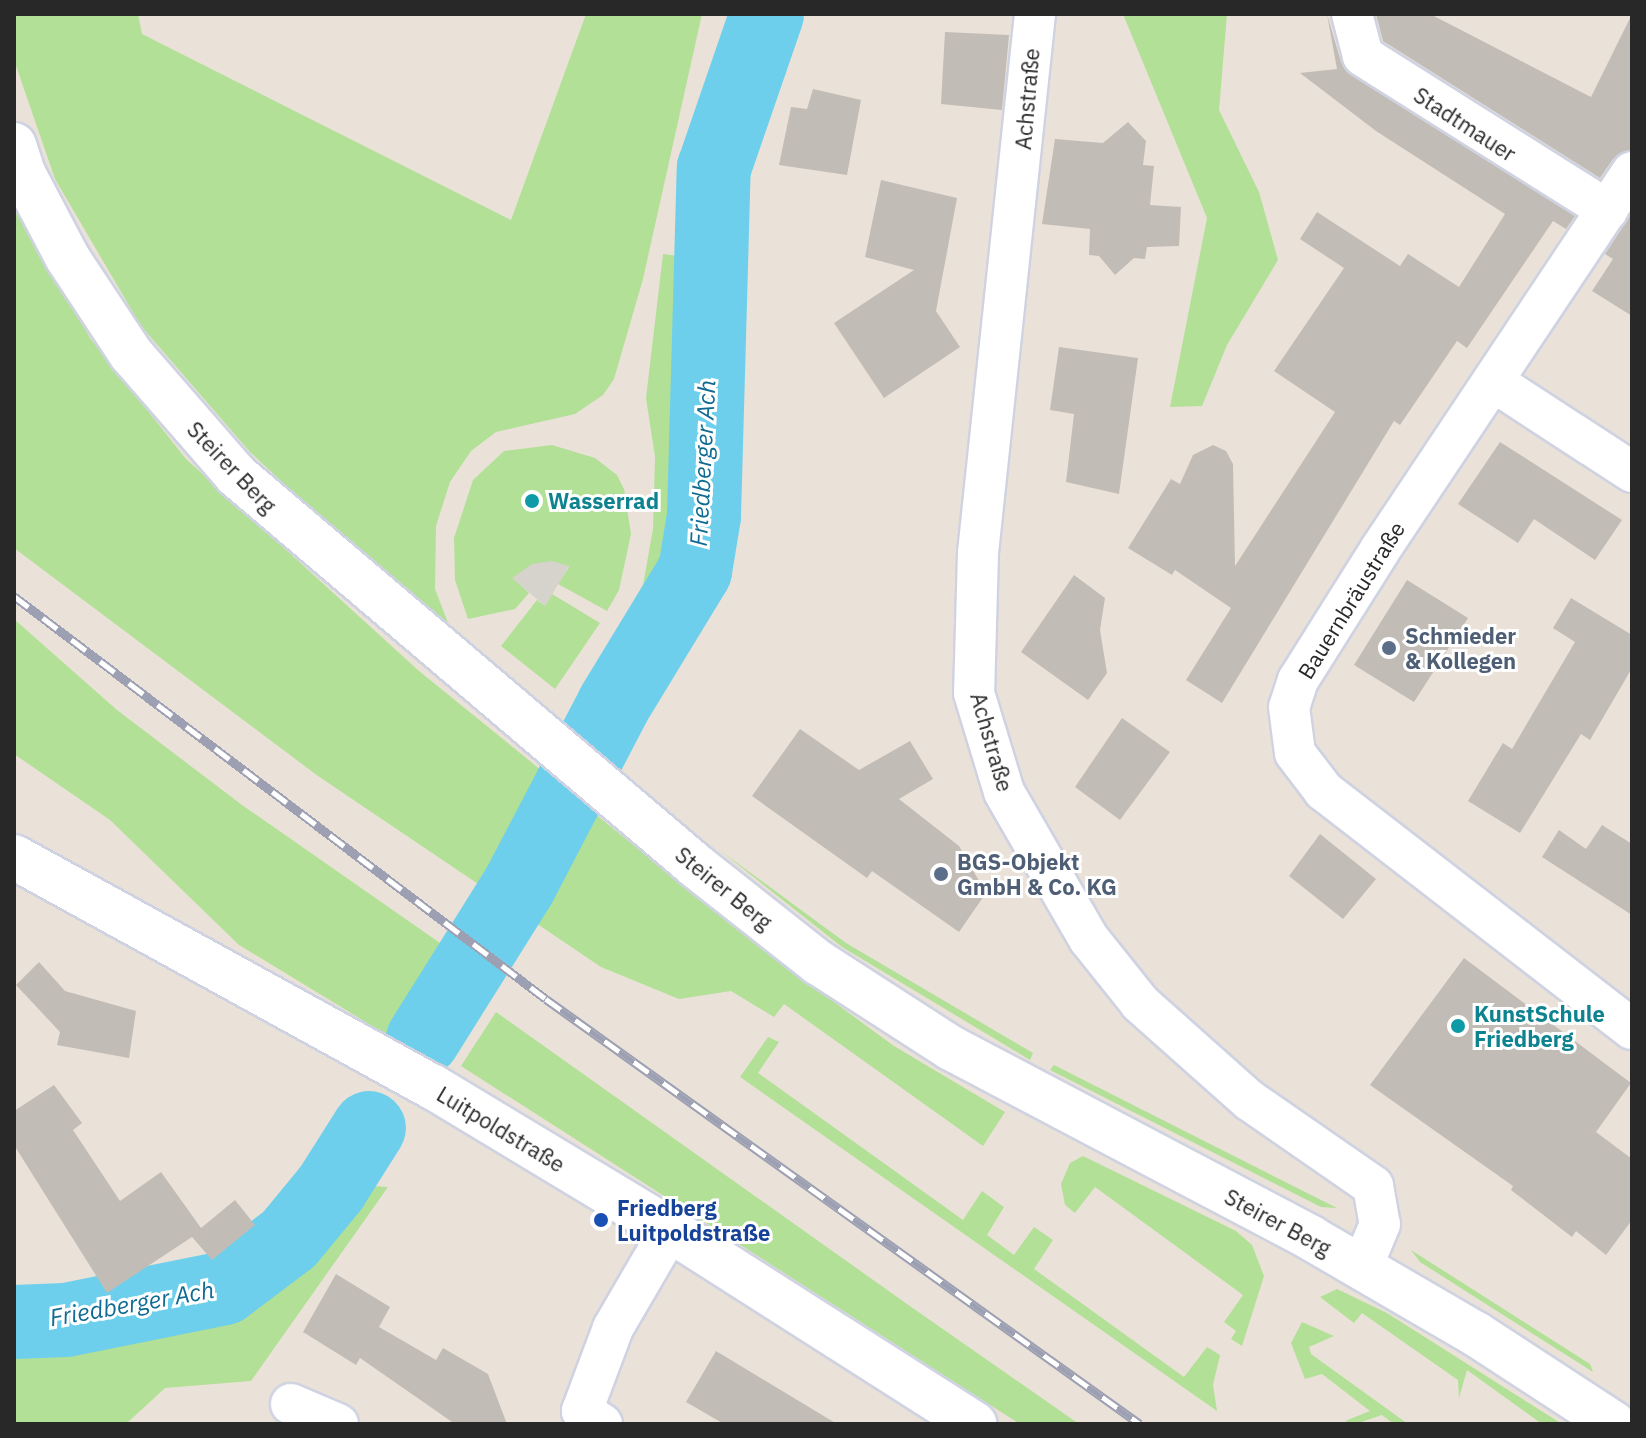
<!DOCTYPE html>
<html>
<head>
<meta charset="utf-8">
<style>
	body { margin:0 }
	#map { position:relative; width:1646px; height:1438px; overflow:hidden; background:#eae2d9; font-family:"IBM Plex Sans",sans-serif }
	div>[style] { position:absolute }
	.green>* { inset:0; background:#b2e096 }
	.plaza>* { inset:0; background:#d6d2cc }
	.river>* { height:74px; margin:-37px; padding:0 37px; transform-origin:37px; border-radius:37px; background:#6dcfeb }
	.building>* { inset:0; background:#c2bcb6 }
	.roads { filter:drop-shadow(2px 0 #cfd3e1) drop-shadow(-2px 0 #cfd3e1) drop-shadow(0 2px #cfd3e1) drop-shadow(0 -2px #cfd3e1) }
	.street>* { height:40px; margin:-20px; padding:0 20px; transform-origin:20px; border-radius:20px; background:#fff }
	.secondary>* { height:44px; margin:-22px; padding:0 22px; transform-origin:22px; border-radius:22px; background:#fff }
	.rail>* { height:9px; margin-top:-4.5px; transform-origin:0; background:repeating-linear-gradient(90deg,#fff 0 18px,#9ca0b2 0 36px); box-sizing:border-box; border-block:2px solid #9ca0b2 }
	.dots>* { width:22px; height:22px; translate:-50% -50%; box-sizing:border-box; border:4px solid #fff; border-radius:50% }
	span { translate:-50% -50%; white-space:nowrap; text-align:center; line-height:1.15; -webkit-text-stroke:6px #fff; paint-order:stroke }
	.street-label { font-size:22px; color:#282828 }
	.culture-label { font-size:22px; color:#0d838f; font-weight:700 }
	.left { translate:0 -50%; text-align:left }
	.service-label { font-size:22px; color:#4e5e75; font-weight:700 }
	.transit-label { font-size:22px; color:#164399; font-weight:700 }
	.water-label { font-size:24px; color:#106b93; font-style:italic }
	.frame { position:absolute; inset:0; border:16px solid #282828; pointer-events:none }
</style>
</head>
<body>
<div id="map">
	<div class="green">
		<div style="clip-path:polygon(14px 14px,138px 14px,142px 34px,511px 220px,586px 14px,702px 14px,643px 279px,614px 379px,603px 395px,575px 414px,496px 432px,471px 451px,450px 482px,436px 526px,435px 589px,448px 623px,544px 711px,383px 576px,250px 452px,141px 326px,55px 179px,14px 60px)"></div>
		<div style="clip-path:polygon(1123px 14px,1227px 14px,1219px 110px,1259px 192px,1278px 260px,1227px 345px,1202px 406px,1170px 407px,1207px 218px)"></div>
		<div style="clip-path:polygon(14px 201px,90px 338px,186px 459px,419px 671px,759px 947px,894px 1046px,1005px 1112px,983px 1146px,784px 1004px,774px 1017px,731px 991px,679px 999px,601px 967px,318px 776px,14px 548px)"></div>
		<div style="clip-path:polygon(663px 254px,699px 259px,687px 551px,611px 692px,587px 681px,643px 585px,653px 529px,655px 457px,646px 398px)"></div>
		<div style="clip-path:polygon(552px 445px,595px 458px,617px 475px,624px 489px,631px 534px,619px 590px,607px 611px,558px 584px,569px 567px,513px 578px,529px 593px,515px 609px,468px 619px,455px 580px,454px 538px,473px 480px,504px 451px)"></div>
		<div style="clip-path:polygon(552px 594px,600px 623px,555px 689px,501px 646px,537px 600px,545px 606px)"></div>
		<div style="clip-path:polygon(14px 619px,117px 710px,242px 805px,450px 950px,397px 1041px,239px 945px,110px 820px,14px 754px)"></div>
		<div style="clip-path:polygon(718px 849px,846px 943px,1033px 1053px,1030px 1060px,842px 947px)"></div>
		<div style="clip-path:polygon(496px 1012px,907px 1304px,1079px 1424px,1020px 1424px,461px 1066px)"></div>
		<div style="clip-path:polygon(768px 1037px,779px 1042px,758px 1073px,963px 1220px,982px 1191px,1004px 1207px,987px 1235px,1014px 1255px,1034px 1227px,1053px 1240px,1034px 1269px,1184px 1377px,1207px 1347px,1220px 1355px,1213px 1385px,1217px 1411px,740px 1077px)"></div>
		<div style="clip-path:polygon(1054px 1065px,1337px 1208px,1321px 1207px,1050px 1070px)"></div>
		<div style="clip-path:polygon(1083px 1156px,1236px 1231px,1252px 1245px,1264px 1276px,1242px 1346px,1231px 1339px,1236px 1331px,1224px 1322px,1243px 1295px,1095px 1187px,1075px 1213px,1065px 1205px,1061px 1184px,1070px 1163px)"></div>
		<div style="clip-path:polygon(294px 1181px,388px 1187px,251px 1381px,165px 1388px,126px 1424px,14px 1424px,14px 1302px,212px 1272px)"></div>
		<div style="clip-path:polygon(1411px 1250px,1590px 1364px,1593px 1372px,1420px 1262px)"></div>
		<div style="clip-path:polygon(1337px 1289px,1387px 1313px,1562px 1424px,1542px 1424px,1467px 1370px,1459px 1398px,1458px 1380px,1362px 1313px,1354px 1323px,1320px 1297px)"></div>
		<div style="clip-path:polygon(1302px 1322px,1334px 1336px,1309px 1347px,1311px 1354px,1408px 1424px,1394px 1424px,1382px 1415px,1355px 1424px,1345px 1421px,1370px 1411px,1322px 1374px,1305px 1379px,1291px 1343px)"></div>
	</div>
	<div class="plaza">
		<div style="clip-path:polygon(552px 561px,569px 566px,545px 606px,512px 578px,532px 564px)"></div>
	</div>
	<div class="river">
		<div style="left:423px;top:1039px;width:181px;rotate:-57.9deg"></div>
		<div style="left:519px;top:886px;width:205px;rotate:-62.4deg"></div>
		<div style="left:614px;top:704px;width:156px;rotate:-58.7deg"></div>
		<div style="left:695px;top:571px;width:56px;rotate:-80.7deg"></div>
		<div style="left:704px;top:516px;width:348px;rotate:-88.4deg"></div>
		<div style="left:714px;top:168px;width:163px;rotate:-71deg"></div>
		<div style="left:14px;top:1322px;width:52px;rotate:-2.2deg"></div>
		<div style="left:66px;top:1320px;width:161px;rotate:-11.4deg"></div>
		<div style="left:224px;top:1288px;width:81px;rotate:-37deg"></div>
		<div style="left:289px;top:1239px;width:66px;rotate:-50.5deg"></div>
		<div style="left:331px;top:1188px;width:71px;rotate:-57.7deg"></div>
	</div>
	<div class="building">
		<div style="clip-path:polygon(1327px 14px,1341px 62px,1351px 75px,1575px 216px,1566px 229px,1553px 221px,1467px 348px,1457px 341px,1400px 425px,1394px 421px,1222px 703px,1186px 680px,1231px 608px,1175px 570px,1172px 575px,1128px 548px,1171px 479px,1180px 484px,1193px 455px,1213px 445px,1226px 451px,1233px 464px,1235px 566px,1335px 412px,1274px 371px,1344px 268px,1300px 239px,1317px 212px,1400px 266px,1408px 254px,1459px 287px,1505px 214px,1376px 131px,1300px 73px,1337px 69px)"></div>
		<div style="clip-path:polygon(1376px 14px,1430px 14px,1591px 97px,1632px 14px,1632px 149px,1613px 159px,1600px 178px,1383px 41px)"></div>
		<div style="clip-path:polygon(945px 32px,1009px 35px,1002px 110px,941px 104px)"></div>
		<div style="clip-path:polygon(813px 89px,861px 100px,847px 175px,779px 165px,791px 107px,807px 109px)"></div>
		<div style="clip-path:polygon(1128px 122px,1146px 141px,1143px 165px,1154px 166px,1150px 205px,1181px 207px,1179px 246px,1147px 247px,1145px 259px,1134px 258px,1115px 275px,1099px 256px,1089px 255px,1090px 229px,1042px 224px,1055px 139px,1103px 143px)"></div>
		<div style="clip-path:polygon(881px 180px,957px 198px,936px 311px,960px 347px,884px 398px,834px 323px,914px 270px,865px 257px)"></div>
		<div style="clip-path:polygon(1632px 213px,1632px 316px,1592px 291px,1613px 259px,1605px 254px)"></div>
		<div style="clip-path:polygon(1059px 347px,1138px 358px,1119px 494px,1066px 482px,1074px 414px,1050px 410px)"></div>
		<div style="clip-path:polygon(1500px 442px,1622px 520px,1595px 560px,1534px 519px,1518px 543px,1458px 504px)"></div>
		<div style="clip-path:polygon(1074px 575px,1105px 598px,1100px 630px,1107px 673px,1088px 700px,1021px 652px)"></div>
		<div style="clip-path:polygon(1407px 580px,1468px 618px,1414px 702px,1354px 665px)"></div>
		<div style="clip-path:polygon(1571px 598px,1632px 635px,1632px 668px,1590px 740px,1581px 734px,1520px 833px,1468px 801px,1503px 743px,1512px 749px,1575px 642px,1553px 628px)"></div>
		<div style="clip-path:polygon(1122px 718px,1170px 752px,1120px 820px,1075px 787px)"></div>
		<div style="clip-path:polygon(800px 729px,859px 770px,910px 741px,933px 779px,899px 799px,959px 846px,986px 893px,959px 932px,872px 871px,867px 878px,752px 796px)"></div>
		<div style="clip-path:polygon(1602px 825px,1632px 844px,1632px 915px,1542px 857px,1559px 830px,1586px 849px)"></div>
		<div style="clip-path:polygon(1320px 834px,1376px 879px,1343px 919px,1289px 876px)"></div>
		<div style="clip-path:polygon(1464px 958px,1631px 1083px,1596px 1132px,1632px 1159px,1632px 1220px,1606px 1255px,1576px 1231px,1572px 1237px,1511px 1190px,1513px 1186px,1370px 1085px)"></div>
		<div style="clip-path:polygon(39px 962px,65px 991px,136px 1011px,129px 1058px,57px 1045px,60px 1032px,16px 985px)"></div>
		<div style="clip-path:polygon(54px 1085px,82px 1123px,73px 1130px,120px 1201px,161px 1172px,201px 1228px,235px 1200px,255px 1225px,212px 1260px,192px 1237px,107px 1293px,14px 1145px,14px 1111px)"></div>
		<div style="clip-path:polygon(336px 1274px,390px 1307px,379px 1327px,436px 1360px,443px 1348px,488px 1374px,507px 1424px,455px 1424px,360px 1358px,356px 1365px,303px 1332px)"></div>
		<div style="clip-path:polygon(716px 1351px,837px 1424px,724px 1424px,686px 1402px)"></div>
	</div>
	<div class="roads">
		<div class="street">
			<div style="left:1035px;top:14px;width:542px;rotate:96.04deg"></div>
			<div style="left:978px;top:553px;width:140px;rotate:91.6deg"></div>
			<div style="left:974px;top:693px;width:103px;rotate:73.1deg"></div>
			<div style="left:1004px;top:792px;width:170px;rotate:60deg"></div>
			<div style="left:1089px;top:939px;width:82px;rotate:51.4deg"></div>
			<div style="left:1140px;top:1003px;width:146px;rotate:41.7deg"></div>
			<div style="left:1249px;top:1100px;width:151px;rotate:34.7deg"></div>
			<div style="left:1373px;top:1186px;width:39px;rotate:80deg"></div>
			<div style="left:1380px;top:1224px;width:47px;rotate:112.7deg"></div>
			<div style="left:1352px;top:14px;width:43px;rotate:75.3deg"></div>
			<div style="left:1363px;top:56px;width:289px;rotate:32.2deg"></div>
			<div style="left:1632px;top:172px;width:454px;rotate:123.7deg"></div>
			<div style="left:1380px;top:550px;width:154px;rotate:122.2deg"></div>
			<div style="left:1298px;top:680px;width:28px;rotate:108deg"></div>
			<div style="left:1289px;top:707px;width:46px;rotate:82.6deg"></div>
			<div style="left:1295px;top:753px;width:48px;rotate:52.7deg"></div>
			<div style="left:1324px;top:791px;width:389px;rotate:37.7deg"></div>
			<div style="left:1494px;top:382px;width:165px;rotate:33.1deg"></div>
			<div style="left:291px;top:1404px;width:51px;rotate:23.1deg"></div>
			<div style="left:602px;top:1424px;width:24px;rotate:-147deg"></div>
			<div style="left:582px;top:1411px;width:89px;rotate:-69.5deg"></div>
			<div style="left:613px;top:1328px;width:113px;rotate:-59.8deg"></div>
		</div>
		<div class="secondary">
			<div style="left:14px;top:145px;width:32px;rotate:72deg"></div>
			<div style="left:24px;top:175px;width:93px;rotate:62.3deg"></div>
			<div style="left:67px;top:257px;width:116px;rotate:56.6deg"></div>
			<div style="left:131px;top:354px;width:160px;rotate:49deg"></div>
			<div style="left:236px;top:475px;width:604px;rotate:40.36deg"></div>
			<div style="left:696px;top:866px;width:157px;rotate:38.3deg"></div>
			<div style="left:819px;top:963px;width:157px;rotate:32.8deg"></div>
			<div style="left:951px;top:1048px;width:407px;rotate:27.8deg"></div>
			<div style="left:1311px;top:1238px;width:191px;rotate:30.2deg"></div>
			<div style="left:1476px;top:1334px;width:165px;rotate:33.1deg"></div>
			<div style="left:14px;top:857px;width:478px;rotate:28.8deg"></div>
			<div style="left:433px;top:1087px;width:277px;rotate:31.1deg"></div>
			<div style="left:670px;top:1230px;width:361px;rotate:32.5deg"></div>
		</div>
	</div>
	<div class="rail">
		<div style="left:14px;top:596px;width:667px;rotate:37.14deg"></div>
		<div style="left:546px;top:999px;width:730px;rotate:35.58deg"></div>
	</div>
	<div class="dots">
		<div style="left:532px;top:501px;background:#0f9aa8"></div>
		<div style="left:1389px;top:648px;background:#5c6f8a"></div>
		<div style="left:941px;top:874px;background:#5c6f8a"></div>
		<div style="left:1458px;top:1026px;background:#0f9aa8"></div>
		<div style="left:601px;top:1220px;background:#1a4fb4"></div>
	</div>
	<div class="street-label">
		<span style="left:1027px;top:99px;rotate:-85deg">Achstraße</span>
		<span style="left:1465px;top:124px;rotate:33deg">Stadtmauer</span>
		<span style="left:232px;top:467px;rotate:46deg">Steirer Berg</span>
		<span style="left:1351px;top:600px;rotate:-58deg">Bauernbräustraße</span>
		<span style="left:992px;top:742px;rotate:74deg">Achstraße</span>
		<span style="left:724px;top:888px;rotate:39deg">Steirer Berg</span>
		<span style="left:501px;top:1129px;rotate:31deg">Luitpoldstraße</span>
		<span style="left:1278px;top:1222px;rotate:28deg">Steirer Berg</span>
	</div>
	<div class="culture-label">
		<span class="left" style="left:548px;top:501px">Wasserrad</span>
		<span class="left" style="left:1474px;top:1026px">KunstSchule<br>Friedberg</span>
	</div>
	<div class="service-label">
		<span class="left" style="left:1405px;top:648px">Schmieder<br>&amp; Kollegen</span>
		<span class="left" style="left:957px;top:874px">BGS-Objekt<br>GmbH &amp; Co. KG</span>
	</div>
	<div class="transit-label">
		<span class="left" style="left:617px;top:1220px">Friedberg<br>Luitpoldstraße</span>
	</div>
	<div class="water-label">
		<span style="left:703px;top:463px;rotate:-87deg">Friedberger Ach</span>
		<span style="left:132px;top:1304px;rotate:-10deg">Friedberger Ach</span>
	</div>
	<div class="frame"></div>
</div>
</body>
</html>
